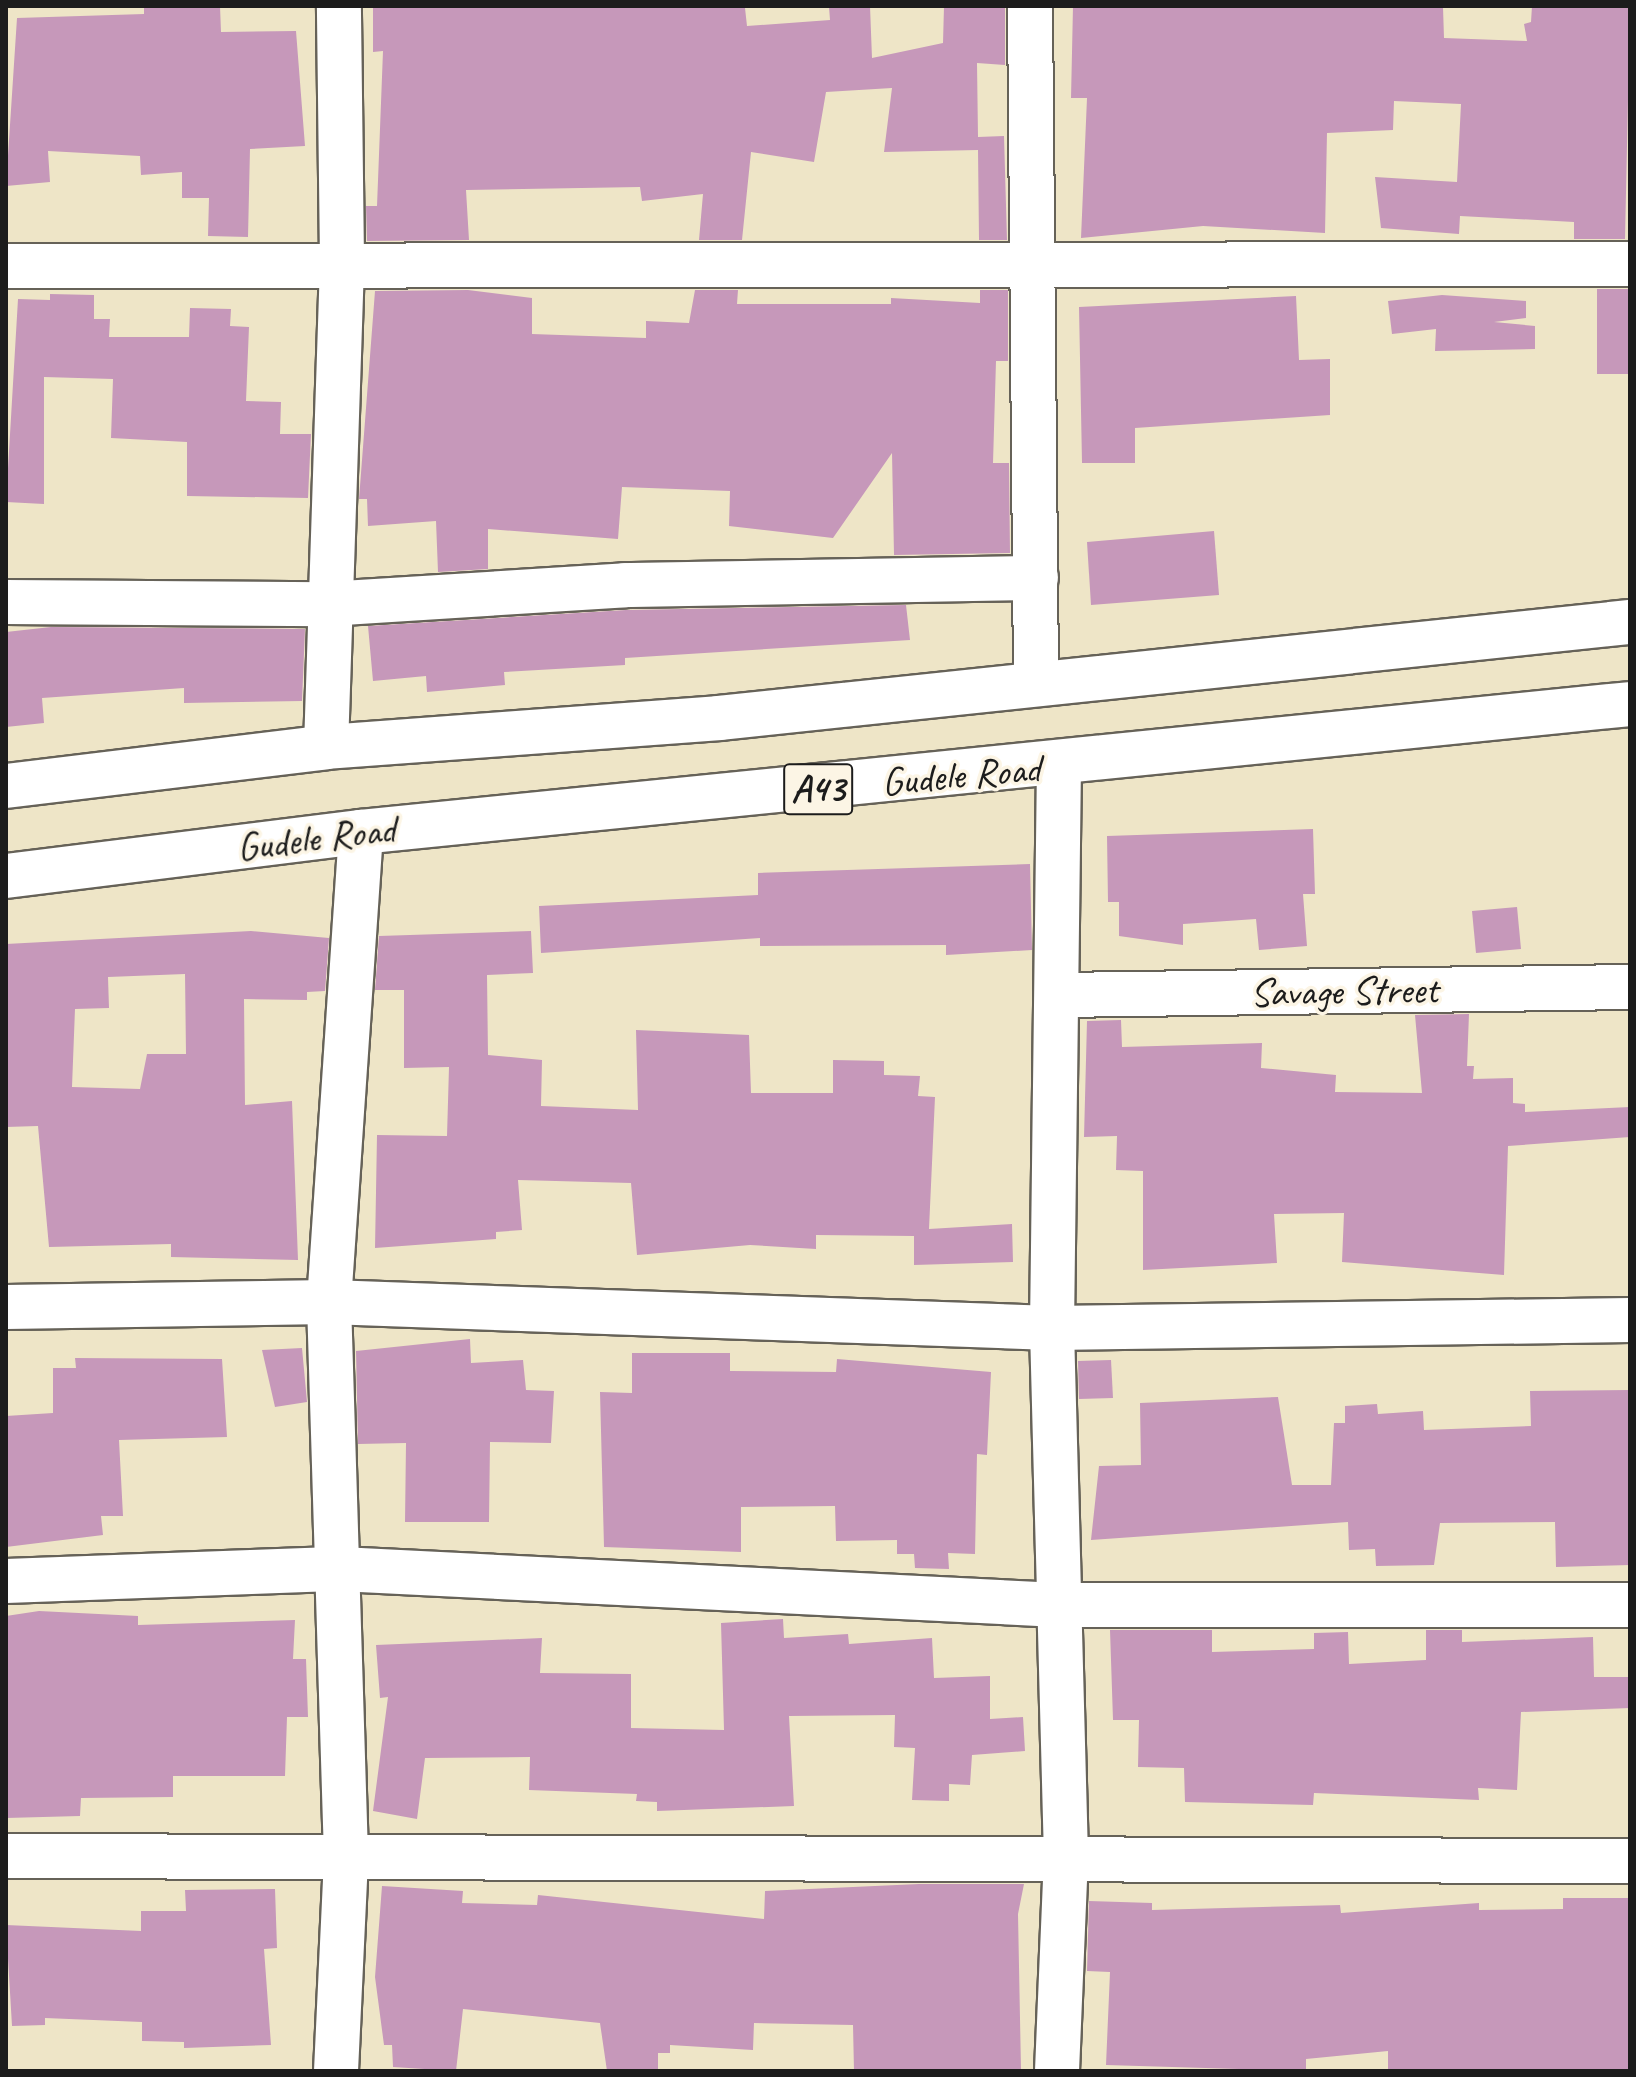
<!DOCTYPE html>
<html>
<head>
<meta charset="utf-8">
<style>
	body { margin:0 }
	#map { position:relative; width:1636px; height:2077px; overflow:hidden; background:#eee5c7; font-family:Caveat,sans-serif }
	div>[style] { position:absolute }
	.building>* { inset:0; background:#c698ba }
	.roads { filter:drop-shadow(2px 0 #666258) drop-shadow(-2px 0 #666258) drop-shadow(0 2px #666258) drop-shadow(0 -2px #666258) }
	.street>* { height:44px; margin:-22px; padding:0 22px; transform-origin:22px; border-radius:22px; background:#fff }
	.highway>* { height:44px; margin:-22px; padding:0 22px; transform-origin:22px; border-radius:22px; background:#fff }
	span { translate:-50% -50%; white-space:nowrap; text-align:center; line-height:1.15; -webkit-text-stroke:7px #fcf5e5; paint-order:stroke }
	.shield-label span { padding:2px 6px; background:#fcf5e5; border:2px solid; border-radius:6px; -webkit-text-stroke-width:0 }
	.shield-label { font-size:38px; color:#1c1c1c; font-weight:700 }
	.street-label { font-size:40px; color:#1c1c1c }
	.frame { position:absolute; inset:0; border:8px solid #1c1c1c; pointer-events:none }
</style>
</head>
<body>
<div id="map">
	<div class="building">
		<div style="clip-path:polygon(144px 6px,220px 6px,221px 32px,296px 31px,305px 146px,250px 149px,248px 237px,208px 236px,209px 198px,182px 198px,182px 172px,141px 175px,140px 156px,48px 151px,50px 182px,6px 186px,17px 18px,144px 14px)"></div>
		<div style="clip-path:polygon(373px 6px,745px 8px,747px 26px,830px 20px,829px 7px,870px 6px,872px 58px,943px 43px,944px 6px,1005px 6px,1005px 65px,977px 63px,978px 137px,1004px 136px,1007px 240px,979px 240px,978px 150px,884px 152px,892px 88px,826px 92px,814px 162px,751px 152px,742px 240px,699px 240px,703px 194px,642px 201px,640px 187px,466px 190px,469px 240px,367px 241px,366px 206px,377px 206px,383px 51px,373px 52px)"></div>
		<div style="clip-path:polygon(1073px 6px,1443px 7px,1444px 38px,1527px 41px,1524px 24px,1531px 22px,1532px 6px,1630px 6px,1625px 239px,1574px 239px,1574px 222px,1460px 216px,1459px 234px,1381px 228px,1375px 177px,1457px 182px,1461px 104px,1394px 101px,1393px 130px,1327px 133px,1325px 233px,1203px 226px,1081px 238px,1087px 98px,1071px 98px)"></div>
		<div style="clip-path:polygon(1597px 289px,1630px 289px,1630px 374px,1597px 374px)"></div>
		<div style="clip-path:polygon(468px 290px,532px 298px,532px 334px,646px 338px,646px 321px,689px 323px,695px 290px,738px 290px,737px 304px,891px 304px,891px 298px,980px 303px,980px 290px,1008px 290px,1008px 361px,996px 361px,993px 463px,1009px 463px,1010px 553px,894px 555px,892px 453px,833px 538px,729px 526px,730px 491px,622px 487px,618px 539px,488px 529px,488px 569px,438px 572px,436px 521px,368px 526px,367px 499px,359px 499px,375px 291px)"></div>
		<div style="clip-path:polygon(50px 294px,94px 295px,94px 319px,110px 319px,109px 337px,189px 337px,190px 308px,231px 309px,230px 326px,249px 327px,246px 401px,281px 402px,280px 434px,311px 434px,308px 498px,187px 496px,187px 442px,111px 438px,113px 379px,44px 377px,44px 504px,6px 502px,18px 299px,50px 300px)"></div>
		<div style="clip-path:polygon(1442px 295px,1526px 301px,1526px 318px,1494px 322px,1535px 326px,1535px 349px,1435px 351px,1436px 329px,1392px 334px,1388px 301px)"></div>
		<div style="clip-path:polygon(1296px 296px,1299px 360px,1330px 359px,1330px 415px,1135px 428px,1135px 463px,1082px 463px,1079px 307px)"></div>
		<div style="clip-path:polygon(1214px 531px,1219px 595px,1091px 605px,1087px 542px)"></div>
		<div style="clip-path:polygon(906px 605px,910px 640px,625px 658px,625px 665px,504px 672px,505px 685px,427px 692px,426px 676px,373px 681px,368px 626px,626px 610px)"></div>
		<div style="clip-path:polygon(51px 627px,305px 629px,302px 701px,184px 703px,184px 688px,42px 698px,44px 723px,6px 727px,6px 632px)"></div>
		<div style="clip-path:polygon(1313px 829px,1315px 894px,1303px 894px,1307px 946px,1259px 950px,1256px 919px,1183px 924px,1183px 945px,1119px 936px,1119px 902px,1108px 902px,1107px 836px)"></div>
		<div style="clip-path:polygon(1030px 864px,1032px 950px,946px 955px,946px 945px,760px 946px,760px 938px,541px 953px,539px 906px,758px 895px,758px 873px)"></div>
		<div style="clip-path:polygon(1517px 907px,1521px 949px,1476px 953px,1472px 911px)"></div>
		<div style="clip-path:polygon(evenodd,251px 931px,329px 938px,325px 991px,307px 992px,307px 1000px,244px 999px,245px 1105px,292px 1101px,298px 1260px,171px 1257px,171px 1244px,49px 1247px,38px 1126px,6px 1127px,6px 944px,251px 931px,185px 974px,186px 1054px,147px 1054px,140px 1089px,72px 1087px,75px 1009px,109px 1008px,108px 977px,185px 974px)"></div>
		<div style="clip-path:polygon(531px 931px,533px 973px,487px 975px,488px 1055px,542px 1060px,541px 1106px,638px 1110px,636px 1030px,749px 1035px,751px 1093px,833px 1093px,833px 1060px,884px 1061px,884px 1075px,920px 1076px,918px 1096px,935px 1097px,929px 1229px,1012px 1224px,1013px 1262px,914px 1265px,914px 1236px,816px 1235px,816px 1249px,750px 1245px,637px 1255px,631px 1183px,518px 1180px,522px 1230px,496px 1232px,496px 1239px,375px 1248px,377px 1135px,447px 1136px,449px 1067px,404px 1068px,404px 990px,375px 990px,379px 936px)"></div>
		<div style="clip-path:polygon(1469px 1014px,1467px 1066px,1474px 1066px,1473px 1079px,1513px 1078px,1513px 1103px,1525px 1104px,1525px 1112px,1630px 1107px,1630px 1137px,1508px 1146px,1504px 1275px,1342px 1262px,1344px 1213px,1274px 1214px,1277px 1263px,1143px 1270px,1143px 1171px,1116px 1170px,1117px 1136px,1084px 1137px,1087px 1021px,1121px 1020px,1122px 1047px,1262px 1043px,1261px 1068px,1336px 1075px,1335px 1092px,1422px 1093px,1415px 1015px)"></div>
		<div style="clip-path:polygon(470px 1339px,471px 1363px,523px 1360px,526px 1390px,554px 1391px,551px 1443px,490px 1442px,489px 1522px,405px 1522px,406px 1443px,358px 1444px,356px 1351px)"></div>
		<div style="clip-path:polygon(302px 1348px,307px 1402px,275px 1407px,262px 1350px)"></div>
		<div style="clip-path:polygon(632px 1353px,730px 1353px,730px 1371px,836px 1372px,837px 1359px,991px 1372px,987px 1455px,977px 1454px,975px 1554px,948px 1553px,949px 1569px,915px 1568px,914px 1554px,897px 1554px,897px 1540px,836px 1541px,835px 1506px,741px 1507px,741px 1552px,604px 1547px,600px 1392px,632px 1393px)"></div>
		<div style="clip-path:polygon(75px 1358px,222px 1359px,227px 1437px,119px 1440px,123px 1516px,101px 1516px,103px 1535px,6px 1547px,6px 1416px,53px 1413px,53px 1368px,76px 1368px)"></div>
		<div style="clip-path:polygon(1111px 1360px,1113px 1398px,1079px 1399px,1078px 1361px)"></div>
		<div style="clip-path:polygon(1630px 1390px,1630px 1565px,1556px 1567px,1555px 1522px,1440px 1523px,1434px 1565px,1376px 1566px,1375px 1549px,1349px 1550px,1348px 1522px,1091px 1540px,1099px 1466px,1141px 1465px,1140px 1403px,1278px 1397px,1292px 1485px,1331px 1485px,1334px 1423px,1345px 1423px,1345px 1406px,1377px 1404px,1378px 1414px,1423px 1411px,1424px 1430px,1531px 1426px,1530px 1391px)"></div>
		<div style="clip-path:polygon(39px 1611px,138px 1616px,138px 1625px,295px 1620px,293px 1659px,306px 1659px,308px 1717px,287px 1717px,285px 1776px,173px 1776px,173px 1797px,81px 1798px,80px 1816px,6px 1818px,6px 1616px)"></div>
		<div style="clip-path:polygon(783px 1619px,784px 1638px,848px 1634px,849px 1644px,932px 1638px,934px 1678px,990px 1676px,990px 1719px,1023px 1717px,1025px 1751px,972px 1755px,970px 1785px,949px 1784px,949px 1801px,912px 1800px,915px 1748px,894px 1747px,895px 1715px,789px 1716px,794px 1806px,657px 1811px,657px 1802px,636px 1801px,637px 1794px,529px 1790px,530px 1757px,425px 1758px,417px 1819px,373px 1811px,388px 1697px,380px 1698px,376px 1645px,542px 1638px,540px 1673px,631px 1674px,631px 1728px,724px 1730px,721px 1623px)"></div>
		<div style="clip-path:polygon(1110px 1630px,1212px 1630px,1212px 1652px,1314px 1649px,1314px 1633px,1348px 1632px,1349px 1664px,1426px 1660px,1426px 1630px,1462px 1630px,1462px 1642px,1593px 1637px,1594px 1677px,1630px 1677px,1630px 1708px,1521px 1712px,1517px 1790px,1478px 1788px,1479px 1800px,1314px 1793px,1313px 1805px,1185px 1802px,1184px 1768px,1138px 1767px,1139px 1720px,1113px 1720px)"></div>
		<div style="clip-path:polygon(919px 1884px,1024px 1884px,1018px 1914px,1021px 2070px,854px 2071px,853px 2025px,754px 2023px,753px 2050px,670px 2045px,670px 2053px,658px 2053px,658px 2071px,607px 2071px,600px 2023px,463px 2009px,456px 2071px,393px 2067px,392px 2045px,384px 2045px,375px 1977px,382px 1886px,463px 1891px,462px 1903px,537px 1905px,538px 1895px,764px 1919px,765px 1891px)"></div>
		<div style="clip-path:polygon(275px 1889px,277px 1948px,264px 1949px,271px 2045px,184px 2048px,184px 2042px,142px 2041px,142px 2022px,45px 2018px,45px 2025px,12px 2026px,6px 1925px,141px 1931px,141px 1911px,186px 1911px,185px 1890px)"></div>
		<div style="clip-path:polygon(1563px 1898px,1630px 1898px,1630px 2071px,1388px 2071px,1388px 2051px,1306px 2059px,1306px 2071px,1106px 2065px,1110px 1972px,1087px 1971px,1089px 1901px,1152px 1903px,1152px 1910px,1340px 1905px,1341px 1913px,1479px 1903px,1479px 1910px,1563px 1909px)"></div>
	</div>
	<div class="roads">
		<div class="street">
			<div style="left:1030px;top:6px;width:677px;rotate:89.49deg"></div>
			<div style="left:6px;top:266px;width:1624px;rotate:-0.07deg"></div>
			<div style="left:6px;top:602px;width:321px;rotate:0.4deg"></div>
			<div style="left:327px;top:604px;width:299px;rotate:-3.6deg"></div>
			<div style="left:625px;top:585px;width:411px;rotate:-1deg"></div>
			<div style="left:326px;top:747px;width:487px;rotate:-88.1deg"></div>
			<div style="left:342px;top:260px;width:254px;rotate:-90.7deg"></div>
			<div style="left:1059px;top:995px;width:571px;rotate:-0.8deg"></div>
			<div style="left:6px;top:1307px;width:323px;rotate:-0.9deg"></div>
			<div style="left:329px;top:1302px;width:723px;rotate:2.06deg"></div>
			<div style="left:1052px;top:1328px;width:578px;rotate:-0.79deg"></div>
			<div style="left:6px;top:1581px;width:334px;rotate:-2.1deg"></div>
			<div style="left:340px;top:1569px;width:719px;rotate:2.87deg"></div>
			<div style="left:1058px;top:1605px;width:572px"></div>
			<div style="left:6px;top:1856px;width:1624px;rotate:0.18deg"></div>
			<div style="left:336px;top:2071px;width:215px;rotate:-87.3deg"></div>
			<div style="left:346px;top:1856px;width:554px;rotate:-91.76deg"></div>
			<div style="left:329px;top:1302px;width:471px;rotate:-86.1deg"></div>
			<div style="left:1057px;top:2071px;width:214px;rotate:-87.6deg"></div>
			<div style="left:1066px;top:1857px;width:529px;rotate:-91.52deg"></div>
			<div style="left:1052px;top:1328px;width:562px;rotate:-89.29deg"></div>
		</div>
		<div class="highway">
			<div style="left:6px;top:786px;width:322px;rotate:-6.9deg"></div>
			<div style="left:326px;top:747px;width:394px;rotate:-4.2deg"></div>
			<div style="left:719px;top:718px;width:916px;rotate:-6.02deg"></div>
			<div style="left:6px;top:876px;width:358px;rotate:-7.1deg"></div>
			<div style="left:361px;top:832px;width:1275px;rotate:-5.76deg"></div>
		</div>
	</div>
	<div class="shield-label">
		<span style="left:818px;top:789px">A43</span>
	</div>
	<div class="street-label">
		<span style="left:961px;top:775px;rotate:-5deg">Gudele Road</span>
		<span style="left:316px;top:838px;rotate:-7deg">Gudele Road</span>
		<span style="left:1344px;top:991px;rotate:-1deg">Savage Street</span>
	</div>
	<div class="frame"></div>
</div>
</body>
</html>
